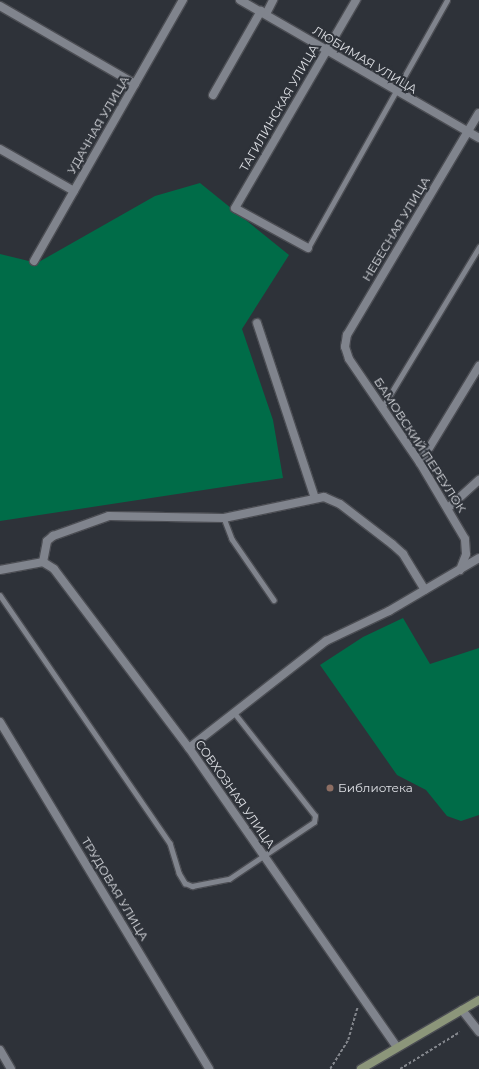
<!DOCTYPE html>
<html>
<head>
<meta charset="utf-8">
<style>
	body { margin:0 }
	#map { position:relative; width:479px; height:1069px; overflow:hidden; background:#2e3239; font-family:Montserrat,sans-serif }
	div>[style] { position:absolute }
	.forest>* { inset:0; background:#006c48 }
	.path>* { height:1.5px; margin-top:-0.75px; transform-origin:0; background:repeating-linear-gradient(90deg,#84878d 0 3px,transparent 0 5px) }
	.roads { filter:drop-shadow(1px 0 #4b4d53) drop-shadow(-1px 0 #4b4d53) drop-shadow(0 1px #4b4d53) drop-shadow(0 -1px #4b4d53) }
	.lane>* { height:4.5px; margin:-2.25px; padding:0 2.25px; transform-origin:2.25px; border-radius:2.25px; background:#80848d }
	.street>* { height:8px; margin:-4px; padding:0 4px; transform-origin:4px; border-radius:4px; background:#80848d }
	.secondary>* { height:8px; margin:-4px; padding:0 4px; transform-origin:4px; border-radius:4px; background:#8c967a }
	.dots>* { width:11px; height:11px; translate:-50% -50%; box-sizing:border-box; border:2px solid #2e3239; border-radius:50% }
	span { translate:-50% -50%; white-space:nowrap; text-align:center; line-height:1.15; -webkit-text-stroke:4px #2e3239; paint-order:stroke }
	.street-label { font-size:12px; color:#dee0e5 }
	.poi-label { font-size:12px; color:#dee0e5 }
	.left { translate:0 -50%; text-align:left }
</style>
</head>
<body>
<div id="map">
	<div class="forest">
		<div style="clip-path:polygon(200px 183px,289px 255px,242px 329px,273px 420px,283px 478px,0 521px,0 254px,37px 263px,155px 196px)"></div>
		<div style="clip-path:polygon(403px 618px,430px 664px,479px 648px,479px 815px,461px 821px,447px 816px,426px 790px,397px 775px,320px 665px,363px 637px)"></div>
	</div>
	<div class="path">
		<div style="left:330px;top:1069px;width:34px;rotate:-58deg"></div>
		<div style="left:348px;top:1040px;width:35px;rotate:-74deg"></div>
		<div style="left:400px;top:1069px;width:70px;rotate:-31.7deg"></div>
	</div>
	<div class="roads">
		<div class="lane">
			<div style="left:308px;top:248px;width:284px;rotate:-60.7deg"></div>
			<div style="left:382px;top:408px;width:188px;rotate:-58.9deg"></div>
			<div style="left:224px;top:518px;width:22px;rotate:69deg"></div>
			<div style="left:232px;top:539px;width:74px;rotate:55.5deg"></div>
			<div style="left:0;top:595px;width:301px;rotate:55.6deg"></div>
			<div style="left:170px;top:843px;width:31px;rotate:73deg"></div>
			<div style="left:179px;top:873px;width:12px;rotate:59deg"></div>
			<div style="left:185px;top:883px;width:8px;rotate:23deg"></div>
			<div style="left:192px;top:886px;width:38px;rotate:-11deg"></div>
			<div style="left:229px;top:879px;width:102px;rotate:-33.8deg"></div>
			<div style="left:314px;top:822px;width:6px;rotate:-81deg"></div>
			<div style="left:315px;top:816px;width:131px;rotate:-128.2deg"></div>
		</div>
		<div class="street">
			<div style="left:240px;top:0;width:276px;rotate:30deg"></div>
			<div style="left:0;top:6px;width:156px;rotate:30deg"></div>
			<div style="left:266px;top:14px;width:16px;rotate:-63deg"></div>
			<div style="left:213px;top:95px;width:97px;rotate:-60.3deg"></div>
			<div style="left:0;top:149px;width:85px;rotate:29.6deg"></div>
			<div style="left:308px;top:248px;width:83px;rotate:-151.3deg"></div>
			<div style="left:235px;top:208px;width:241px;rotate:-59.8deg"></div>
			<div style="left:34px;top:261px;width:301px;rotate:-60.3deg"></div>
			<div style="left:257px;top:323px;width:184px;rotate:71.7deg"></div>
			<div style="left:420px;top:463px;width:114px;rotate:-58.7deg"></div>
			<div style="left:448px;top:508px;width:42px;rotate:-42.1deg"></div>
			<div style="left:43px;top:562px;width:13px;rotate:32deg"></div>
			<div style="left:54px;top:569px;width:224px;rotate:53deg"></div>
			<div style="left:189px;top:748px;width:364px;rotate:55.2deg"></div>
			<div style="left:43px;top:562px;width:21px;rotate:-79deg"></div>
			<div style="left:47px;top:541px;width:8px;rotate:-40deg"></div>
			<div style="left:53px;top:536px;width:59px;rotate:-19.7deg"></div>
			<div style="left:109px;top:516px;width:115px;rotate:1deg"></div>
			<div style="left:224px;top:518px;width:102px;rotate:-11.9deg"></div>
			<div style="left:324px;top:497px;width:17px;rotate:24deg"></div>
			<div style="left:340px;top:504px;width:66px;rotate:37.6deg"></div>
			<div style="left:392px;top:544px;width:15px;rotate:42deg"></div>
			<div style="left:403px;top:554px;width:42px;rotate:58.6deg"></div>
			<div style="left:0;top:570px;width:44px;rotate:-10.5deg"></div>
			<div style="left:460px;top:570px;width:17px;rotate:-69deg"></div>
			<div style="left:466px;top:554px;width:15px;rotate:-94deg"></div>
			<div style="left:465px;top:539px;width:88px;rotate:-120.6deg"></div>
			<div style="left:420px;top:463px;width:126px;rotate:-124.3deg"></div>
			<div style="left:349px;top:359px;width:13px;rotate:-108deg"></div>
			<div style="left:345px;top:347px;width:12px;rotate:-81deg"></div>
			<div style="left:347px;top:335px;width:258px;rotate:-59.3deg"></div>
			<div style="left:0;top:722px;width:405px;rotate:58.9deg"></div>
			<div style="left:189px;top:748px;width:174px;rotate:-38deg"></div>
			<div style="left:326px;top:641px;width:70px;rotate:-25.5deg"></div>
			<div style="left:389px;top:611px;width:104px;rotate:-30.5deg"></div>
			<div style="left:462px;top:1010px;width:28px;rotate:52deg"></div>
			<div style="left:0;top:1050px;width:22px;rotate:60deg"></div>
		</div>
		<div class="secondary">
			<div style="left:361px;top:1069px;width:137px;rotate:-30.3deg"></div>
		</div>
	</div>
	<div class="dots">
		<div style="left:330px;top:788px;background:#8d6e63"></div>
	</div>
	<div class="street-label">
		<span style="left:365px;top:60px;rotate:31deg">ЛЮБИМАЯ УЛИЦА</span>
		<span style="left:279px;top:108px;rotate:-60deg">ТАГИЛИНСКАЯ УЛИЦА</span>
		<span style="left:98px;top:125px;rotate:-60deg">УДАЧНАЯ УЛИЦА</span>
		<span style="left:396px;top:229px;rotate:-59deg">НЕБЕСНАЯ УЛИЦА</span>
		<span style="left:420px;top:445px;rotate:57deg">БАМОВСКИЙ ПЕРЕУЛОК</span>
		<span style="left:235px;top:794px;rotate:55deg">СОВХОЗНАЯ УЛИЦА</span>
		<span style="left:115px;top:889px;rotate:59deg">ТРУДОВАЯ УЛИЦА</span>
	</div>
	<div class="poi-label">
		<span class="left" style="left:338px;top:788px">Библиотека</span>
	</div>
</div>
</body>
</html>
